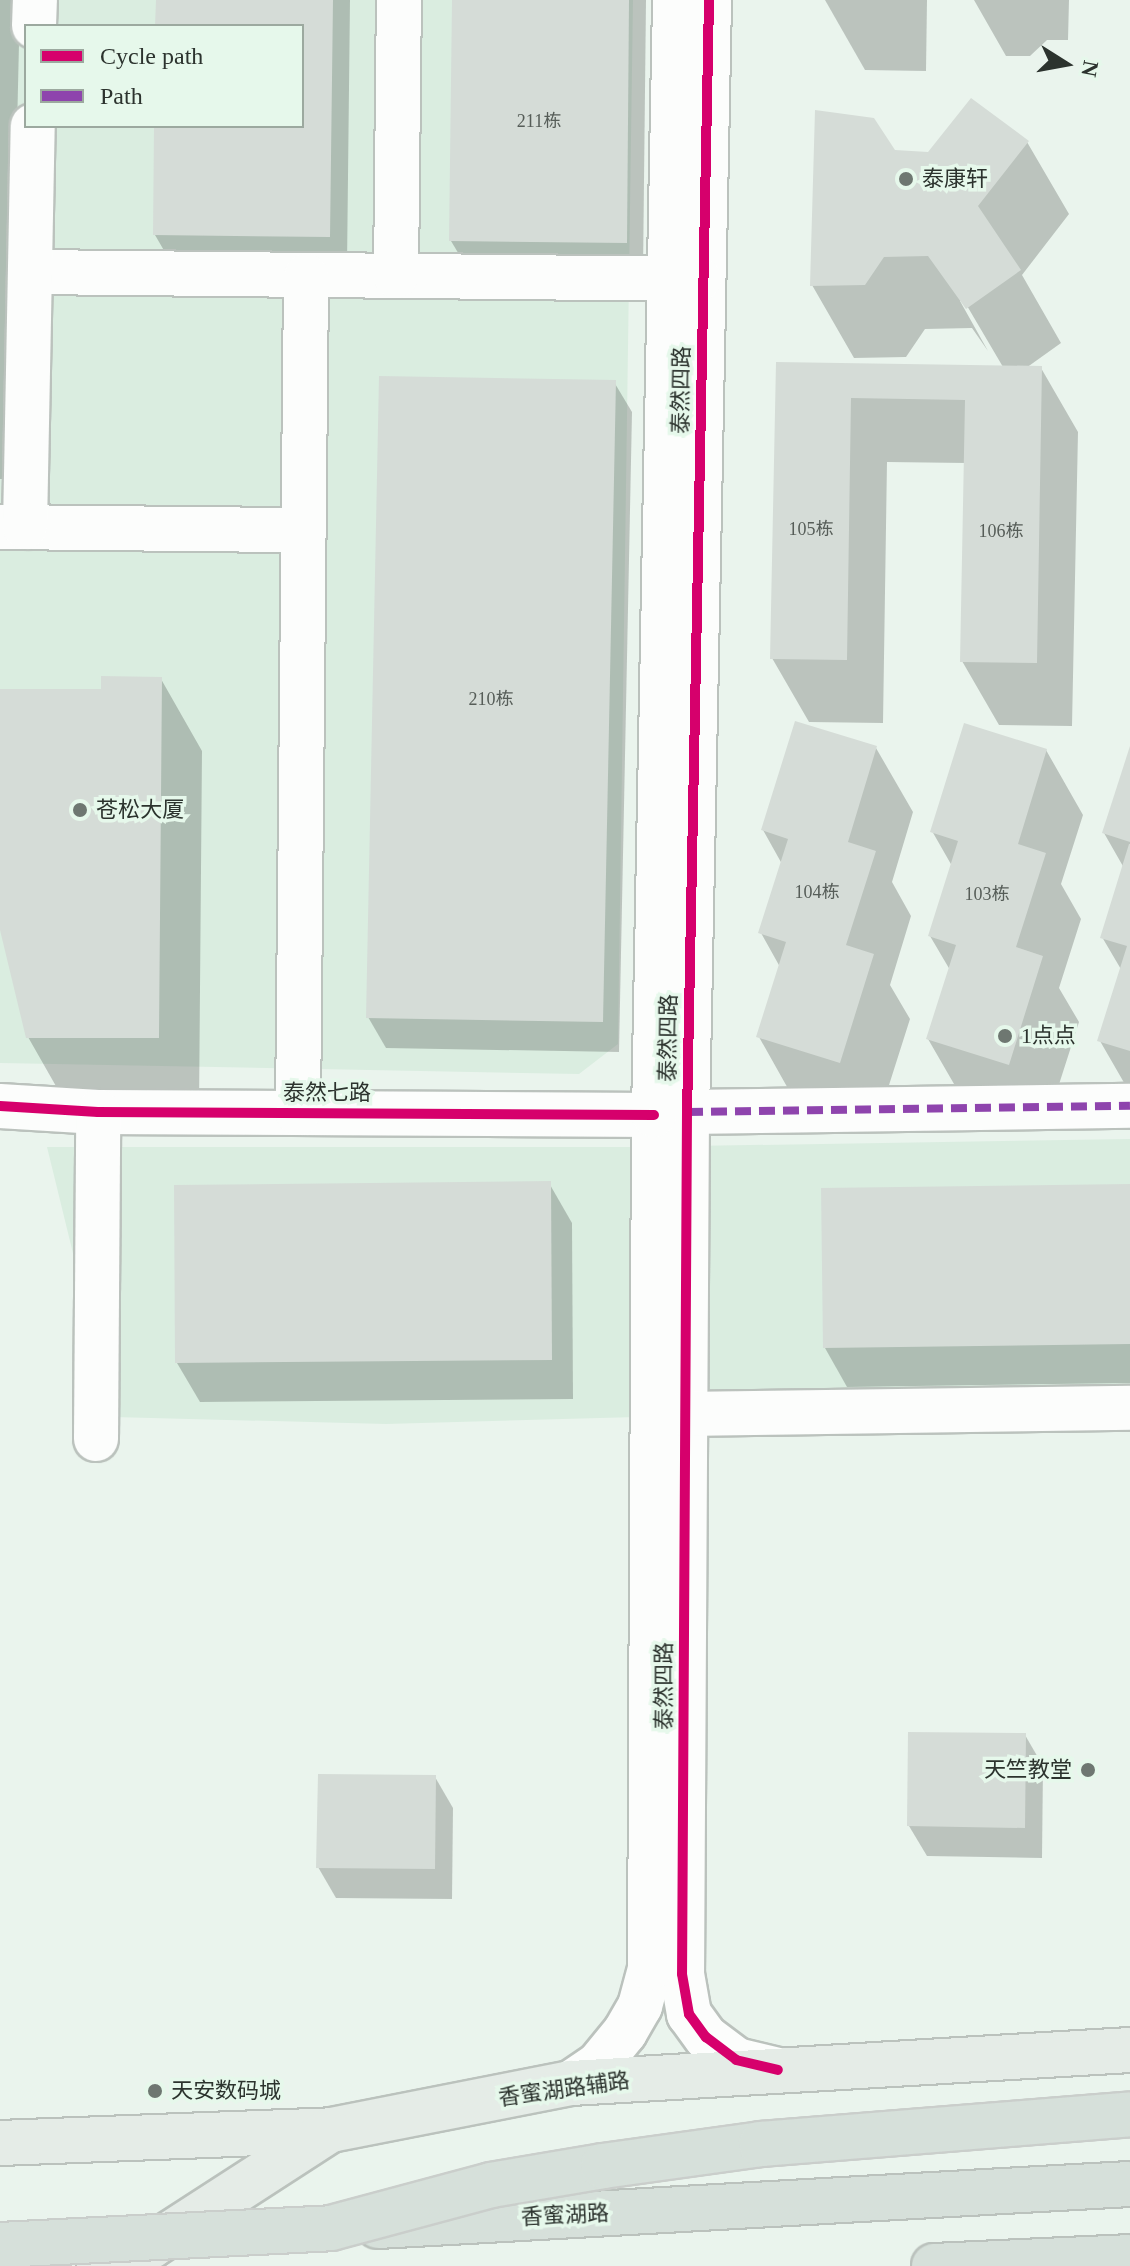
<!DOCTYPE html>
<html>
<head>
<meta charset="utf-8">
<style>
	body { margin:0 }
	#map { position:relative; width:1130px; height:2266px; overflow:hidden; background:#eaf4ed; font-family:"Times New Roman","Noto Sans SC",serif }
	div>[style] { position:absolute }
	.built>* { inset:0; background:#daede0 }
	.shadow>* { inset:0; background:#0003 }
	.building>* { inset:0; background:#d5dcd7 }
	.roads { filter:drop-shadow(2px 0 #bbc2bd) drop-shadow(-2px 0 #bbc2bd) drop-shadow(0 2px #bbc2bd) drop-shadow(0 -2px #bbc2bd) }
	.minor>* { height:44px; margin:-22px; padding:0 22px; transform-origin:22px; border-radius:22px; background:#fcfdfc }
	.major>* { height:44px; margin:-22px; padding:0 22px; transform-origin:22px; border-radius:22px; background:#e5ece7 }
	.highway>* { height:44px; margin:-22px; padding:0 22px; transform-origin:22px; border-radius:22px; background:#d6e0da }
	.bridges { filter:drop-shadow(2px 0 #cacecb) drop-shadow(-2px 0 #cacecb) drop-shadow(0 2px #cacecb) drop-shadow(0 -2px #cacecb) }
	.highway-bridge>* { height:44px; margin:-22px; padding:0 22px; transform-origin:22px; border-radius:22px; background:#d6e0da }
	.quiet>* { height:8px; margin-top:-4px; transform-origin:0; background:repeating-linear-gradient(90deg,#8e44ad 0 16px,transparent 0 24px) }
	.cycleway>* { height:10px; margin:-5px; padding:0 5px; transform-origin:5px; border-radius:5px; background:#d6006c }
	.dots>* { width:22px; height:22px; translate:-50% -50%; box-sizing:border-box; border:4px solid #e6f8eb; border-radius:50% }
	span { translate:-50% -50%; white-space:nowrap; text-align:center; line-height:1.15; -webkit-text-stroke:7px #e6f8eb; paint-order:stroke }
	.number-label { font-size:18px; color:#565d58 }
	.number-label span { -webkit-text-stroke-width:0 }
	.poi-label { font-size:22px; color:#2c332e }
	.left { translate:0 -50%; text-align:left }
	.right { translate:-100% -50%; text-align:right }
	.street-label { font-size:22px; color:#2c332e }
	.legend { position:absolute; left:24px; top:24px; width:280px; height:104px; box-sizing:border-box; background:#e6f8eb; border:2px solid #9ca99f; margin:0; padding:10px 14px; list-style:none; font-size:24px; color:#2c332e }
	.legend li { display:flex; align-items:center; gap:16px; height:40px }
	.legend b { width:40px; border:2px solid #9ca99f }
	.north { position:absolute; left:1026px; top:24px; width:80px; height:80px; -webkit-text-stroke:6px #e6f8eb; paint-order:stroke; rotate:101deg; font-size:22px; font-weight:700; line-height:32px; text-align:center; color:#2c332e }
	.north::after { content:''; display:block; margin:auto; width:28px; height:36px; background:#2c332e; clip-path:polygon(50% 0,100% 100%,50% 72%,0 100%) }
</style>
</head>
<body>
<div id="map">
	<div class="built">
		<div style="clip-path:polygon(evenodd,0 0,633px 0,618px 1044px,579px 1074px,0 1063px,0 0,26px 26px,302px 26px,302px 126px,26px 126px,26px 26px)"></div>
		<div style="clip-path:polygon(1130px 1139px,1130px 1388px,637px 1417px,386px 1424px,113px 1417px,47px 1147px,631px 1147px)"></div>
	</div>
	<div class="shadow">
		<div style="clip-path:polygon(0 0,20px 0,9px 479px,0 479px)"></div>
		<div style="clip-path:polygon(158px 0,350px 0,347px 267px,173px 266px,155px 235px,156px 126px,302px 126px,302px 26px,157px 26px)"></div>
		<div style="clip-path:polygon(454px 0,646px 0,643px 273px,469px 271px,451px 241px)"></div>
		<div style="clip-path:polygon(825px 0,927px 0,926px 71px,865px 70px)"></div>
		<div style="clip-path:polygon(974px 0,1069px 0,1068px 40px,1047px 40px,1030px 56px,1006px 56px)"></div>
		<div style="clip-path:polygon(1027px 142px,1069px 214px,1022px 275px,1061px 343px,1026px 368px,1041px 368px,1078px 432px,1072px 726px,999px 725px,962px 661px,966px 463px,887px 462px,883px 723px,809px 722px,772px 658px,778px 364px,1003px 367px,963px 299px,960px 301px,988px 351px,972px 328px,925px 329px,906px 357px,854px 358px,812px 285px,894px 152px,929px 154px)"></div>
		<div style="clip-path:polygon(614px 382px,632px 412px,619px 1052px,386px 1048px,368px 1017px)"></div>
		<div style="clip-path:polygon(161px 679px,202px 751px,199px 1110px,69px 1109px,28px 1037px,0 926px,0 691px,103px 691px)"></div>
		<div style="clip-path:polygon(876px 748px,913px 812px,892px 882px,911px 916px,890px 985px,910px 1019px,876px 1126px,795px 1101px,759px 1037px,780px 967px,761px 933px,782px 864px,763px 830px)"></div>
		<div style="clip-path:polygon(1046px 750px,1083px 815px,1061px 884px,1081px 919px,1059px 988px,1079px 1022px,1045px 1128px,965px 1103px,928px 1039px,950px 970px,930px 936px,952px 866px,932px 831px)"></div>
		<div style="clip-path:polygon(1130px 750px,1130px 1093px,1100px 1041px,1122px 971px,1102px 937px,1124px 868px,1104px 833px)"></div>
		<div style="clip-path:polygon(549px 1183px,572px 1223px,573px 1399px,200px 1402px,177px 1363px)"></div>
		<div style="clip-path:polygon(1130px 1186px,1130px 1383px,847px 1387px,825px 1348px)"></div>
		<div style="clip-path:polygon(1025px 1735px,1043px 1766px,1042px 1858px,927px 1856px,909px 1826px)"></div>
		<div style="clip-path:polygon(435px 1777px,453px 1808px,452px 1899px,336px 1898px,318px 1867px)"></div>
	</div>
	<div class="building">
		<div style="clip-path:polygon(156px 0,333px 0,330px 237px,153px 235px,154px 126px,302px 126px,302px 26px,155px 26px)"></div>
		<div style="clip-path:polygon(452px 0,629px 0,627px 243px,449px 241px)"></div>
		<div style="clip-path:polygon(971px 98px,1029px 141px,978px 206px,1021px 270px,966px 309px,928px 256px,884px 257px,865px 285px,810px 286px,815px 110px,874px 118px,895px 150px,928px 152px)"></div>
		<div style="clip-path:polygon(776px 362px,1042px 366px,1037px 663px,960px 662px,965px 400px,851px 398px,847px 660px,770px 659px)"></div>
		<div style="clip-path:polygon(379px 376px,616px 380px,603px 1022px,366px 1018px)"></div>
		<div style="clip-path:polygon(101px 676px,162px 677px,159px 1038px,26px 1038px,0 930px,0 689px,101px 689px)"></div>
		<div style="clip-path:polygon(795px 721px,877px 746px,848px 842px,876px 851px,846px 945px,874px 954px,840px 1063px,756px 1037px,786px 942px,758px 933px,788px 839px,761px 830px)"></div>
		<div style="clip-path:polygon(964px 723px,1047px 749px,1018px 844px,1046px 853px,1016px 947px,1043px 956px,1009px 1065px,926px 1039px,956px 945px,928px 936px,958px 841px,930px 832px)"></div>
		<div style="clip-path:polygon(1130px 746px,1130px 842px,1102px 833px)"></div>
		<div style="clip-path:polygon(1129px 844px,1130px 844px,1130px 1051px,1097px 1041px,1127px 946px,1100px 938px)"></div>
		<div style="clip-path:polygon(551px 1181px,552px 1360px,175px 1363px,174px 1185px)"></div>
		<div style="clip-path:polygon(1130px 1184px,1130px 1344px,823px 1348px,821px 1188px)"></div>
		<div style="clip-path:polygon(908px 1732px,1026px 1733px,1025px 1828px,907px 1826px)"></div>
		<div style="clip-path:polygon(318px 1774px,436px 1775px,435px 1869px,316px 1868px)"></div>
	</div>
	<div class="roads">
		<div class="minor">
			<div style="left:709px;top:0;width:1112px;rotate:91.13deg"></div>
			<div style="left:687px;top:1112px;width:862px;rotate:90.33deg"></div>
			<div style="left:682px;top:1974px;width:41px;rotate:80.1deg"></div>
			<div style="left:689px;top:2014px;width:29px;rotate:54deg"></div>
			<div style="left:706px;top:2037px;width:38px;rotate:37deg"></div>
			<div style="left:736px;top:2060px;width:43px;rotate:13.4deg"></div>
			<div style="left:34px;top:26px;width:26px;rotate:-88deg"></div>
			<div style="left:30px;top:272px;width:669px;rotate:0.6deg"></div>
			<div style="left:396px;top:276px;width:276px;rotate:-89.4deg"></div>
			<div style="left:0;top:527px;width:304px;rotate:0.6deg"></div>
			<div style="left:25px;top:527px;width:401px;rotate:-88.9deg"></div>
			<div style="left:0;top:1106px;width:98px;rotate:3.5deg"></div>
			<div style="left:98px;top:1112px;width:556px;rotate:0.31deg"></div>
			<div style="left:687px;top:1112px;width:443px;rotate:-0.8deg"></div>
			<div style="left:298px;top:1113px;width:837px;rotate:-89.45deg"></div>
			<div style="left:686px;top:1414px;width:444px;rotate:-0.8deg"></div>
			<div style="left:96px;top:1439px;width:327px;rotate:-89.6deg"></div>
			<div style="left:571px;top:2083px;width:32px;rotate:-34deg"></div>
			<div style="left:598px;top:2065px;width:43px;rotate:-50.7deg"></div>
			<div style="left:625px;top:2032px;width:30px;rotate:-60deg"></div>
			<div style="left:640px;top:2006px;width:39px;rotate:-75deg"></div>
			<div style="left:650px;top:1968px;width:853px;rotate:-89.73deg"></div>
			<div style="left:654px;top:1115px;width:1115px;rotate:-88.92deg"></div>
		</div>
		<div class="major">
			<div style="left:0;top:2143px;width:331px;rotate:-2.2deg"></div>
			<div style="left:331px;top:2130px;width:245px;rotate:-11.1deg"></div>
			<div style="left:571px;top:2083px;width:560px;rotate:-3.38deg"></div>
			<div style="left:99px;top:2266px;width:56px;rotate:-21deg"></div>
			<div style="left:151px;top:2246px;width:212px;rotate:-32.9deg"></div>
		</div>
		<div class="highway">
			<div style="left:378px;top:2226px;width:753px;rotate:-3.2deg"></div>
			<div style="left:934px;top:2266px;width:196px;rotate:-2.6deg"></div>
		</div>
	</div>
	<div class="bridges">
		<div class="highway-bridge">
			<div style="left:0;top:2245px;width:331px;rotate:-2.9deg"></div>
			<div style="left:331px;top:2228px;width:166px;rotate:-15deg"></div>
			<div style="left:491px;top:2185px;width:114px;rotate:-9.6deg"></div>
			<div style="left:603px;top:2166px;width:160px;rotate:-7.9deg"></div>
			<div style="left:761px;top:2144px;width:370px;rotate:-4.6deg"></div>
		</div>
	</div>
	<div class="quiet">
		<div style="left:687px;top:1112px;width:443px;rotate:-0.8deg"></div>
	</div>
	<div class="cycleway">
		<div style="left:709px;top:0;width:1112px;rotate:91.13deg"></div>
		<div style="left:687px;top:1112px;width:862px;rotate:90.33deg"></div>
		<div style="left:682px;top:1974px;width:41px;rotate:80.1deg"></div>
		<div style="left:689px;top:2014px;width:29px;rotate:54deg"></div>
		<div style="left:706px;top:2037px;width:38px;rotate:37deg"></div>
		<div style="left:736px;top:2060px;width:43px;rotate:13.4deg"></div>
		<div style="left:0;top:1106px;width:98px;rotate:3.5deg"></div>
		<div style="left:98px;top:1112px;width:556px;rotate:0.31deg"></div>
	</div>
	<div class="dots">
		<div style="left:906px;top:179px;background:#6e7771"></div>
		<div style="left:80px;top:810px;background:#6e7771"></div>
		<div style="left:1005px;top:1036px;background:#6e7771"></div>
		<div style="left:1088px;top:1770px;background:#6e7771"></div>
		<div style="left:155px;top:2091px;background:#6e7771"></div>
	</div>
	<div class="number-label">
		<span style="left:539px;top:121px">211栋</span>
		<span style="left:811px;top:529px">105栋</span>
		<span style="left:1001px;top:531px">106栋</span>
		<span style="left:491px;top:699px">210栋</span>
		<span style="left:817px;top:892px">104栋</span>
		<span style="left:987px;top:894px">103栋</span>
	</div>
	<div class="poi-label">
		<span class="left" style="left:922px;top:179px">泰康轩</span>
		<span class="left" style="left:96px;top:810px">苍松大厦</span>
		<span class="left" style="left:1021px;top:1036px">1点点</span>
		<span class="right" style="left:1072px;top:1770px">天竺教堂</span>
		<span class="left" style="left:171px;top:2091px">天安数码城</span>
	</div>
	<div class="street-label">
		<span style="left:681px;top:390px;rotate:-89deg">泰然四路</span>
		<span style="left:668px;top:1038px;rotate:-89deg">泰然四路</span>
		<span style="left:327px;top:1093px">泰然七路</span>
		<span style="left:664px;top:1686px;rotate:-90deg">泰然四路</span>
		<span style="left:564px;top:2089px;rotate:-8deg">香蜜湖路辅路</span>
		<span style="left:565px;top:2215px;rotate:-3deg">香蜜湖路</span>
	</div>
	<ul class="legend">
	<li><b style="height:10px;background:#d6006c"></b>Cycle path</li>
	<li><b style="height:10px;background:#8e44ad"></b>Path</li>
	</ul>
	<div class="north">N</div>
</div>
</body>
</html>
